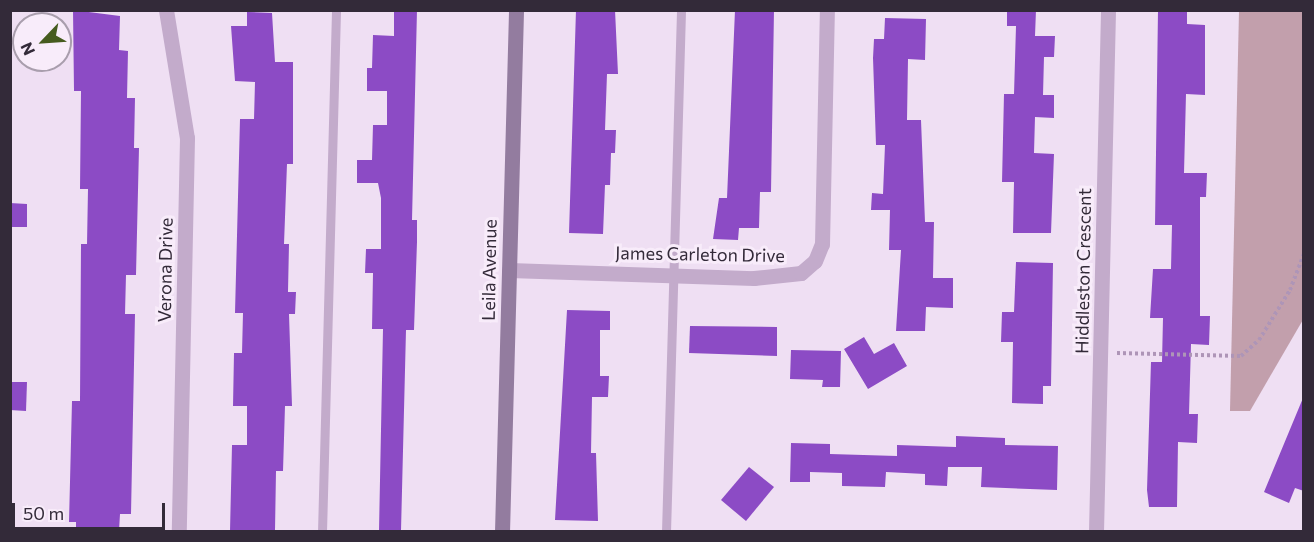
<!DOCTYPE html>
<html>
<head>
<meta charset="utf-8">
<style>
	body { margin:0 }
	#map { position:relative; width:1314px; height:542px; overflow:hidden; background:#efdff3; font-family:Commissioner,sans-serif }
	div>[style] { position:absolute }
	.green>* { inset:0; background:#c29fac }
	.building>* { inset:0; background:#8c4bc5 }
	.path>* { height:4px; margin-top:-2px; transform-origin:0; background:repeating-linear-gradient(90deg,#ae95b7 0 3px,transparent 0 6px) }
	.lane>* { height:9px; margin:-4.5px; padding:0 4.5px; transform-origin:4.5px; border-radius:4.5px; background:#c3abcb }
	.street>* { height:15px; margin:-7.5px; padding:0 7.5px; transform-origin:7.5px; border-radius:7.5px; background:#c3abcb }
	.secondary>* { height:15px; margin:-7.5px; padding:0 7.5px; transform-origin:7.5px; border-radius:7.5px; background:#937c9f }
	span { translate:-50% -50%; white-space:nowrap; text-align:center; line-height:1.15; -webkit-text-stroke:6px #f8ecfa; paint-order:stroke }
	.street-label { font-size:18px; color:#332a39 }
	.frame { position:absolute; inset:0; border:12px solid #332a39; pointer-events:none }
	.north { position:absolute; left:12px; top:12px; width:60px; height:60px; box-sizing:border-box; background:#f8ecfa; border:2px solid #a99ead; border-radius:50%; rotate:245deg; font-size:16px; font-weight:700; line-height:24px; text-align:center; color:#332a39 }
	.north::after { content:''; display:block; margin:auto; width:21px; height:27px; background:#465b1f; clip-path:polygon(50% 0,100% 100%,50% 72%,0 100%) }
	.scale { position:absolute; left:12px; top:503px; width:153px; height:27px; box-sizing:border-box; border:3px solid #332a39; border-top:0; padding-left:8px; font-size:18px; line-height:21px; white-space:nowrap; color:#332a39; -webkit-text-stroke:4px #f8ecfa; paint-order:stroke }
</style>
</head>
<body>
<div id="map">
	<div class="green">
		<div style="clip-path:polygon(1239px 11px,1303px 11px,1304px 318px,1250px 411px,1230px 411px)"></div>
	</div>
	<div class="building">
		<div style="clip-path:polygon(73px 10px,120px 16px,119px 50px,128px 51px,127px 98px,135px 98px,134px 148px,139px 148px,136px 275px,126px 275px,125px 314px,135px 314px,131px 514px,120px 514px,119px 531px,76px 531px,76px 522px,69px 522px,72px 401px,80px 401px,81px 244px,87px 244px,88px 189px,80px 189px,81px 91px,74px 91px)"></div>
		<div style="clip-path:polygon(394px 10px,417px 10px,412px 220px,417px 220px,417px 242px,414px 330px,406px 330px,401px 531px,379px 531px,383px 329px,372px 329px,373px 273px,365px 273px,366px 249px,381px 249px,381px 198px,378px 183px,357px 183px,357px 160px,372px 160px,373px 125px,387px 125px,387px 91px,367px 91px,367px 68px,372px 68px,373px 35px,394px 36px)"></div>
		<div style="clip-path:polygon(576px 10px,615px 10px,618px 74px,607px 74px,605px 130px,616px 130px,615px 153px,611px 153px,610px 185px,605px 185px,603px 234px,569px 233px)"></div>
		<div style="clip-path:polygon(735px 10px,774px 10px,771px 192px,760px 192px,759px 228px,739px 228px,738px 240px,713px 239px,719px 198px,727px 198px)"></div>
		<div style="clip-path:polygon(1007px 10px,1036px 10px,1035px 36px,1055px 36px,1054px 57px,1044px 57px,1043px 95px,1054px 95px,1054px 118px,1035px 117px,1034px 153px,1054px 154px,1051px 233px,1013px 233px,1014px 182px,1002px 182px,1004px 94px,1014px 94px,1016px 26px,1007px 26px)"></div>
		<div style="clip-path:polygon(1158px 10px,1187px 10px,1187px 24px,1205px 25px,1205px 95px,1186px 94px,1184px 173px,1207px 173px,1206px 197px,1200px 197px,1200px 316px,1210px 316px,1209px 345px,1191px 344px,1189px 414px,1198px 414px,1197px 443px,1178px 442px,1177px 507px,1149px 507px,1147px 490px,1151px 362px,1162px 362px,1163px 318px,1150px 318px,1153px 269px,1171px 269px,1172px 225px,1155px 225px)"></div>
		<div style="clip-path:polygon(247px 12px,272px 13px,275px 62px,293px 62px,293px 164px,287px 164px,284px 244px,289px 244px,288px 292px,296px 292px,295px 314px,289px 314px,292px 406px,285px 406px,283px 471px,276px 471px,275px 531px,230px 531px,232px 445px,247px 445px,247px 406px,233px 406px,234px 353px,242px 353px,243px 313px,235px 313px,240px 119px,254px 119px,255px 82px,235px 81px,231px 26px,247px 26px)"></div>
		<div style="clip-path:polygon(885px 18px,926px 19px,925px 60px,908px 59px,907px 120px,921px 120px,925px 222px,934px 222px,933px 278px,953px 278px,953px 308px,926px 307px,925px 331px,896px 331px,901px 250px,889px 250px,890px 210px,871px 210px,872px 193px,883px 194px,885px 145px,876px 145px,873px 58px,874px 39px,884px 39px)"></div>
		<div style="clip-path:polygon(10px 203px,27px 204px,27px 227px,10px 227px)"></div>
		<div style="clip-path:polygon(1016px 262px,1053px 263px,1051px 386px,1043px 386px,1043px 404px,1012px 403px,1013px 342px,1001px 342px,1002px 312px,1014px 312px)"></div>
		<div style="clip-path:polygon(567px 310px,610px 311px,610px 330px,600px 330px,600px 376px,609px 376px,608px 397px,592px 397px,591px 453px,596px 453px,598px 521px,555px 520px)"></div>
		<div style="clip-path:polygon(690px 326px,777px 327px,777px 356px,689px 353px)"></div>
		<div style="clip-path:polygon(864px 337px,874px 354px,894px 343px,907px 366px,868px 389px,844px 349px)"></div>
		<div style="clip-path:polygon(791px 350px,841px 351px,840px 387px,822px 387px,823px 380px,790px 379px)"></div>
		<div style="clip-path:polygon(10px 382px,27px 382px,26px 411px,10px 410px)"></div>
		<div style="clip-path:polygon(1303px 398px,1304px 491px,1295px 488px,1289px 503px,1264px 492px)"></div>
		<div style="clip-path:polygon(956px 436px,1005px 438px,1005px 445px,1058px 446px,1057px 490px,981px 487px,982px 467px,948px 467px,947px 486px,925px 485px,925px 474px,886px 472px,885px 487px,842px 486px,842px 473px,810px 472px,810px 482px,790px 482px,791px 443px,830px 444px,830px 454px,897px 456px,897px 445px,956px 447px)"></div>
		<div style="clip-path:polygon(749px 467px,774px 487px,746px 521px,721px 500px)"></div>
	</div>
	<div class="path">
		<div style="left:1117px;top:353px;width:124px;rotate:1.4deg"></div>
		<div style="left:1241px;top:356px;width:24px;rotate:-42deg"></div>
		<div style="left:1259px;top:340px;width:59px;rotate:-58.2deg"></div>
		<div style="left:1290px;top:290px;width:40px;rotate:-69deg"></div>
	</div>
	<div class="lane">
		<div style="left:322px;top:532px;width:522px;rotate:-88.46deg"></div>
		<div style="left:666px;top:532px;width:522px;rotate:-88.35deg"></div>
	</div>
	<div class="street">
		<div style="left:166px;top:10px;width:130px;rotate:80.7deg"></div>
		<div style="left:187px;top:138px;width:394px;rotate:91.2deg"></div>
		<div style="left:509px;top:270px;width:245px;rotate:1.9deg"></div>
		<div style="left:754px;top:278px;width:47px;rotate:-6.1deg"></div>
		<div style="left:801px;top:273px;width:18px;rotate:-41deg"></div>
		<div style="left:815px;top:261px;width:18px;rotate:-68deg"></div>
		<div style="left:822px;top:244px;width:234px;rotate:-88.8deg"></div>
		<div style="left:1096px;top:532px;width:522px;rotate:-88.68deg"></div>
	</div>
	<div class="secondary">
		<div style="left:502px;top:532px;width:522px;rotate:-88.46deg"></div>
	</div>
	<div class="street-label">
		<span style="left:700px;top:254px;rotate:1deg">James Carleton Drive</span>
		<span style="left:165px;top:270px;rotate:-89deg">Verona Drive</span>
		<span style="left:489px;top:270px;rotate:-89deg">Leila Avenue</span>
		<span style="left:1083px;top:271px;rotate:-89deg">Hiddleston Crescent</span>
	</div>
	<div class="frame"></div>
	<div class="north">N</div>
	<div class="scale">50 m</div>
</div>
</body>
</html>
